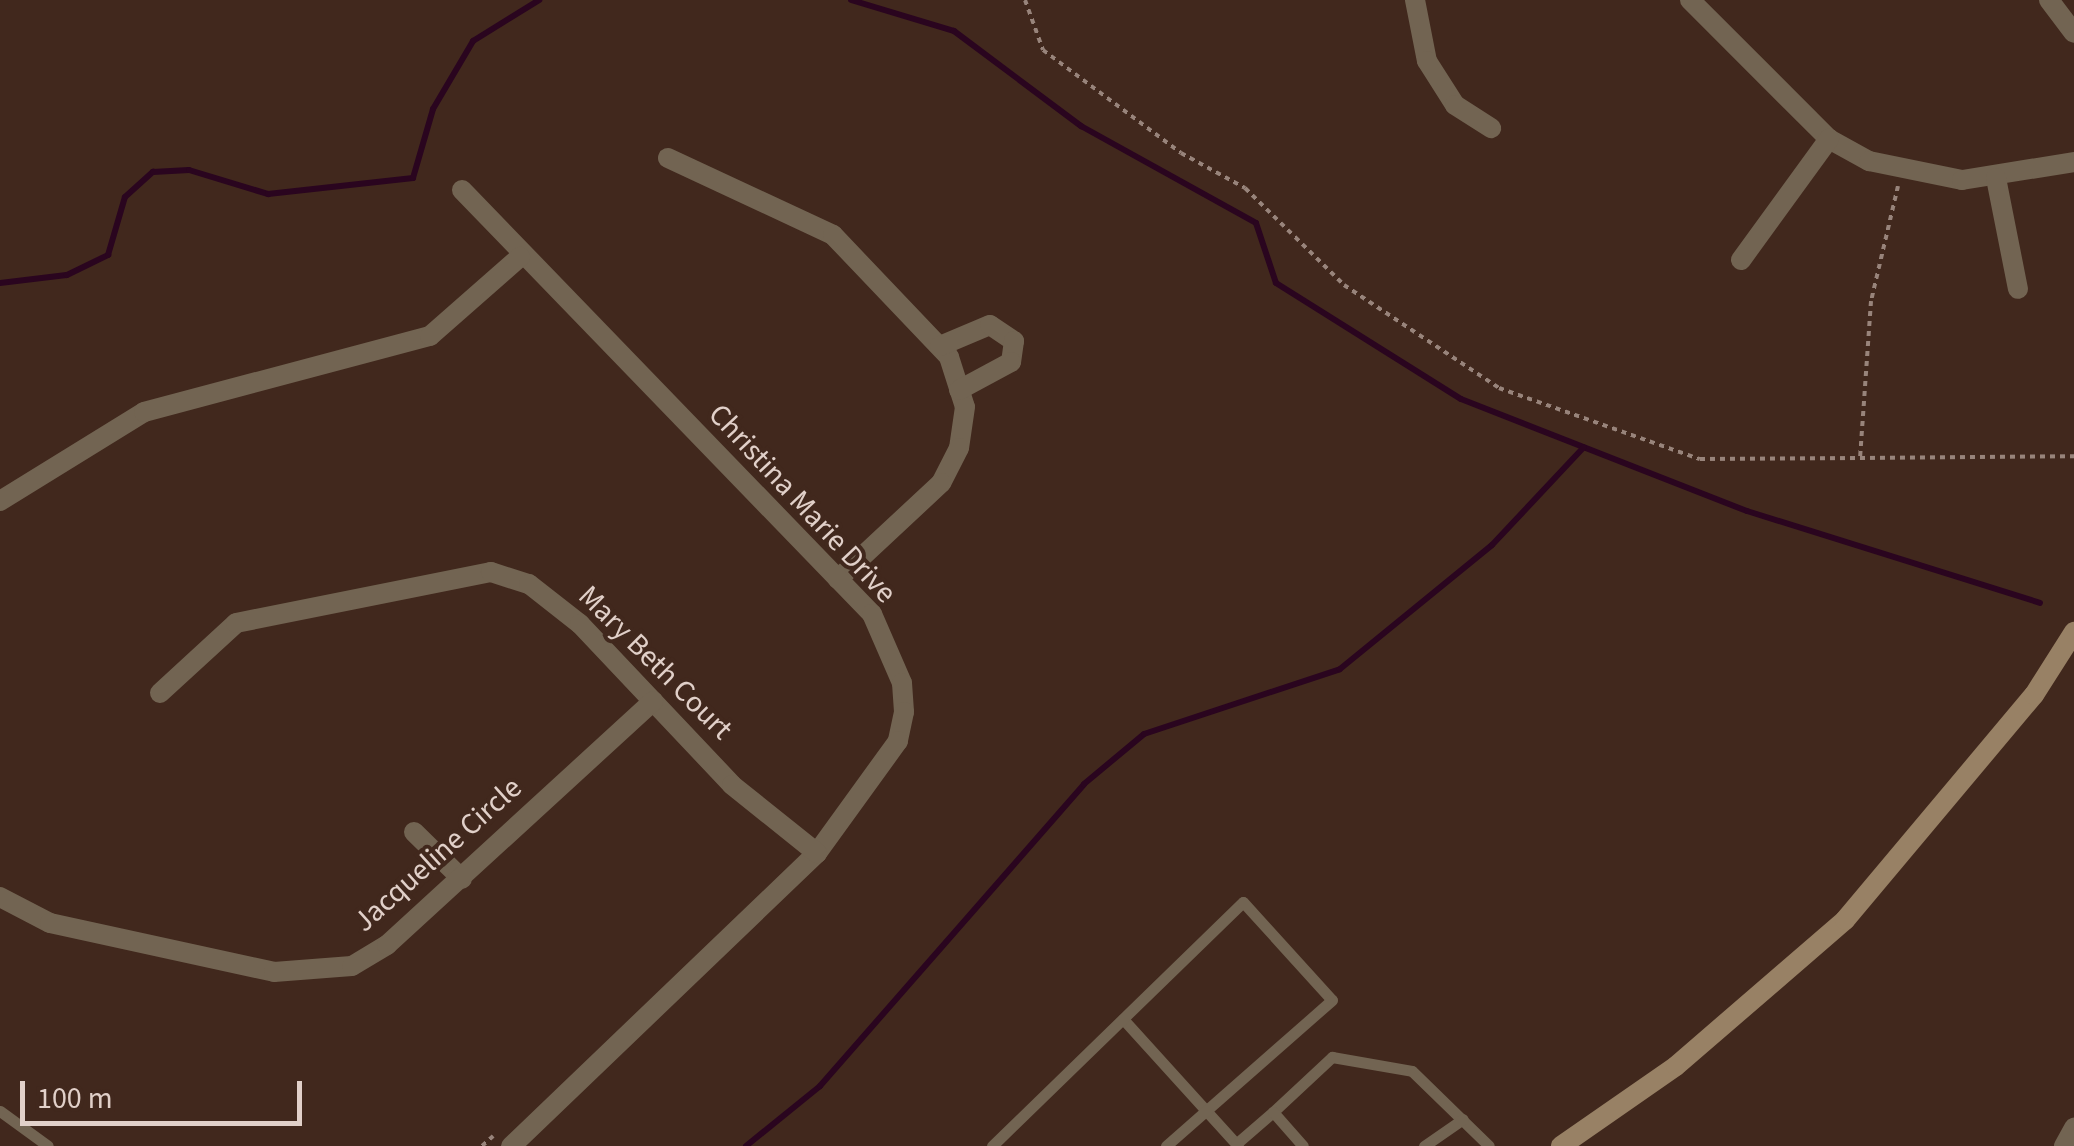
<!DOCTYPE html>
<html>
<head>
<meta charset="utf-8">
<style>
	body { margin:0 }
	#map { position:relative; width:2074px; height:1146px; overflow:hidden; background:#41281d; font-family:"Source Sans 3",sans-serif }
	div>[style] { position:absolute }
	.stream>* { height:6px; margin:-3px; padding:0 3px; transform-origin:3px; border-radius:3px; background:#2a051f }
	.path>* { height:4px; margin-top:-2px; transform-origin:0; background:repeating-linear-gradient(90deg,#98847b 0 5px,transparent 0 10px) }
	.lane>* { height:11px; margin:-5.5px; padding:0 5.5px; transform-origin:5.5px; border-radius:5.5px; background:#726452 }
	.street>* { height:20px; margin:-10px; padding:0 10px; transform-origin:10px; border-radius:10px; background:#726452 }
	.secondary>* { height:20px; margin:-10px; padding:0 10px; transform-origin:10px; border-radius:10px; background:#988165 }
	span { translate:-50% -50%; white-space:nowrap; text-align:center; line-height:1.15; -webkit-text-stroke:8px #41281d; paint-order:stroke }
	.street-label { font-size:30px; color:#e1d0c9 }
	.scale { position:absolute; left:20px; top:1081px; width:282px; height:45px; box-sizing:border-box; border:5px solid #e1d0c9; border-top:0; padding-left:12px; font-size:30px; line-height:35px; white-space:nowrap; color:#e1d0c9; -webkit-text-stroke:8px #41281d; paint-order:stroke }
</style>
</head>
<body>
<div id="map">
	<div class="stream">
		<div style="left:851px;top:0;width:108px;rotate:16.8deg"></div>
		<div style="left:954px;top:31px;width:159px;rotate:36.8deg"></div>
		<div style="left:1081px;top:126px;width:200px;rotate:29deg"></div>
		<div style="left:1256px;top:223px;width:63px;rotate:71.6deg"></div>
		<div style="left:1276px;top:283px;width:218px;rotate:32.1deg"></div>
		<div style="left:1461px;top:399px;width:307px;rotate:21.4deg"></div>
		<div style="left:1747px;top:511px;width:307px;rotate:17.4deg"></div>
		<div style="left:0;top:283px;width:67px;rotate:-6.8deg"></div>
		<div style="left:67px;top:275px;width:46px;rotate:-26deg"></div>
		<div style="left:108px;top:255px;width:60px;rotate:-73.7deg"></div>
		<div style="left:125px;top:197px;width:38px;rotate:-42deg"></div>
		<div style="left:153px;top:172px;width:36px;rotate:-3deg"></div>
		<div style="left:189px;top:170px;width:83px;rotate:16.9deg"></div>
		<div style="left:268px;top:194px;width:146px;rotate:-6.3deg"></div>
		<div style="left:413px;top:178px;width:72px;rotate:-73.8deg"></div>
		<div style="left:433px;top:109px;width:79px;rotate:-59.5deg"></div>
		<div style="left:473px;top:41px;width:78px;rotate:-31.8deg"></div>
		<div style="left:746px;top:1146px;width:95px;rotate:-39deg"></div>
		<div style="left:820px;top:1086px;width:401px;rotate:-48.8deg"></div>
		<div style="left:1084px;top:784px;width:78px;rotate:-39.8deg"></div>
		<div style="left:1144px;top:734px;width:206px;rotate:-18.3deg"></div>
		<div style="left:1340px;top:669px;width:196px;rotate:-39.2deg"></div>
		<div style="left:1492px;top:545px;width:134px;rotate:-46.8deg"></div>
	</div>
	<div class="path">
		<div style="left:1025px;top:0;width:53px;rotate:70.2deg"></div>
		<div style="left:1043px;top:50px;width:172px;rotate:36.7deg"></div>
		<div style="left:1181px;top:153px;width:73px;rotate:28.7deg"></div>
		<div style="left:1245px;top:188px;width:139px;rotate:44.4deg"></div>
		<div style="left:1344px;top:285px;width:186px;rotate:33.6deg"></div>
		<div style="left:1499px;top:388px;width:213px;rotate:19.5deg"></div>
		<div style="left:1700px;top:459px;width:160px;rotate:-0.4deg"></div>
		<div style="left:1898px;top:186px;width:118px;rotate:103.2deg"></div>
		<div style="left:1871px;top:301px;width:157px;rotate:94deg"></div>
		<div style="left:1860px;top:458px;width:214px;rotate:-0.5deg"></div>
		<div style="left:482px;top:1146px;width:15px;rotate:-42deg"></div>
	</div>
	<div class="lane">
		<div style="left:1123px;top:1019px;width:171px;rotate:47.8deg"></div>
		<div style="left:0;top:1111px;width:59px;rotate:36.1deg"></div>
		<div style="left:1273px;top:1112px;width:81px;rotate:-43deg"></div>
		<div style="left:1332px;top:1057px;width:81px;rotate:9.9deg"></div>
		<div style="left:1412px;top:1071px;width:107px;rotate:44.2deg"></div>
		<div style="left:1236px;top:1144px;width:49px;rotate:-40.9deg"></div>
		<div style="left:1273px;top:1112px;width:45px;rotate:48.6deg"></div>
		<div style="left:992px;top:1146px;width:350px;rotate:-44.2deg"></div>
		<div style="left:1243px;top:902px;width:132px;rotate:47.8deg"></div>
		<div style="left:1332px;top:1000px;width:221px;rotate:138.7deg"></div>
		<div style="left:1424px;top:1146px;width:47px;rotate:-34.7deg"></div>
	</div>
	<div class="street">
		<div style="left:1415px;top:0;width:62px;rotate:78.9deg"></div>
		<div style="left:1427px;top:61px;width:52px;rotate:57.5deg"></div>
		<div style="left:1455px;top:105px;width:43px;rotate:32.6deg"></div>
		<div style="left:1690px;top:0;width:197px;rotate:45deg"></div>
		<div style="left:1829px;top:139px;width:46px;rotate:28.8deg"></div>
		<div style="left:1869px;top:161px;width:95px;rotate:11.5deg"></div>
		<div style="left:1962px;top:180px;width:113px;rotate:-9.1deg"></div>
		<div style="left:2049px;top:0;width:41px;rotate:52.9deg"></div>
		<div style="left:668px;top:158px;width:182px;rotate:25deg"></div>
		<div style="left:833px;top:235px;width:168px;rotate:46.4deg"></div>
		<div style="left:949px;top:357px;width:52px;rotate:72.3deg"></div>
		<div style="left:965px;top:407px;width:41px;rotate:98.3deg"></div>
		<div style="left:959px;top:448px;width:39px;rotate:117deg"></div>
		<div style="left:941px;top:483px;width:141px;rotate:137deg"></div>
		<div style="left:1996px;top:178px;width:113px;rotate:78.8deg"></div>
		<div style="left:462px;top:190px;width:590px;rotate:45.96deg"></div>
		<div style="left:872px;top:614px;width:75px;rotate:66.5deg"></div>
		<div style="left:902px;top:683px;width:29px;rotate:86deg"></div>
		<div style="left:904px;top:712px;width:30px;rotate:102deg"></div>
		<div style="left:898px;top:741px;width:138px;rotate:125.9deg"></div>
		<div style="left:817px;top:853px;width:424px;rotate:136.2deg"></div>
		<div style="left:1741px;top:260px;width:150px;rotate:-54deg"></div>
		<div style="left:940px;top:346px;width:54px;rotate:-22.8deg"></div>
		<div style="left:990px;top:325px;width:29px;rotate:34deg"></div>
		<div style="left:1014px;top:341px;width:21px;rotate:98deg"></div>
		<div style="left:1011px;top:362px;width:59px;rotate:151.7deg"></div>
		<div style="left:0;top:501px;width:169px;rotate:-31.7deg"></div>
		<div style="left:144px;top:412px;width:296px;rotate:-14.9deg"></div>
		<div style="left:430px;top:336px;width:120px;rotate:-41.3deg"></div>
		<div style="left:160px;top:693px;width:103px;rotate:-42.6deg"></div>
		<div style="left:236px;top:623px;width:260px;rotate:-11.3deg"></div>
		<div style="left:491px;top:572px;width:40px;rotate:18deg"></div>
		<div style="left:529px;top:584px;width:65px;rotate:38.1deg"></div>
		<div style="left:580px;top:624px;width:221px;rotate:46.6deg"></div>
		<div style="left:732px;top:785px;width:109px;rotate:38.7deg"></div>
		<div style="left:414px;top:832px;width:67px;rotate:44.4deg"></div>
		<div style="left:0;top:897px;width:56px;rotate:27.5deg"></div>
		<div style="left:50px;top:923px;width:229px;rotate:12.3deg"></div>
		<div style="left:274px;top:972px;width:78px;rotate:-4.4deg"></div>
		<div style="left:352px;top:966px;width:41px;rotate:-31deg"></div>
		<div style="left:387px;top:945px;width:361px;rotate:-42.5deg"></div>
		<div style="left:2064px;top:1146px;width:21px;rotate:-61deg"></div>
	</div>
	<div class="secondary">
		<div style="left:1561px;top:1146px;width:140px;rotate:-34.8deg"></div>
		<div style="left:1676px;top:1066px;width:223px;rotate:-40.8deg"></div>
		<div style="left:1845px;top:920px;width:294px;rotate:-50deg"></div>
		<div style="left:2034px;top:695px;width:75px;rotate:-57.6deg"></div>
	</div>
	<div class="street-label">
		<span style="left:802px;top:504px;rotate:47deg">Christina Marie Drive</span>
		<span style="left:655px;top:663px;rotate:45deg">Mary Beth Court</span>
		<span style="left:438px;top:855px;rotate:-42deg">Jacqueline Circle</span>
	</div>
	<div class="scale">100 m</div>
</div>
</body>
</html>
